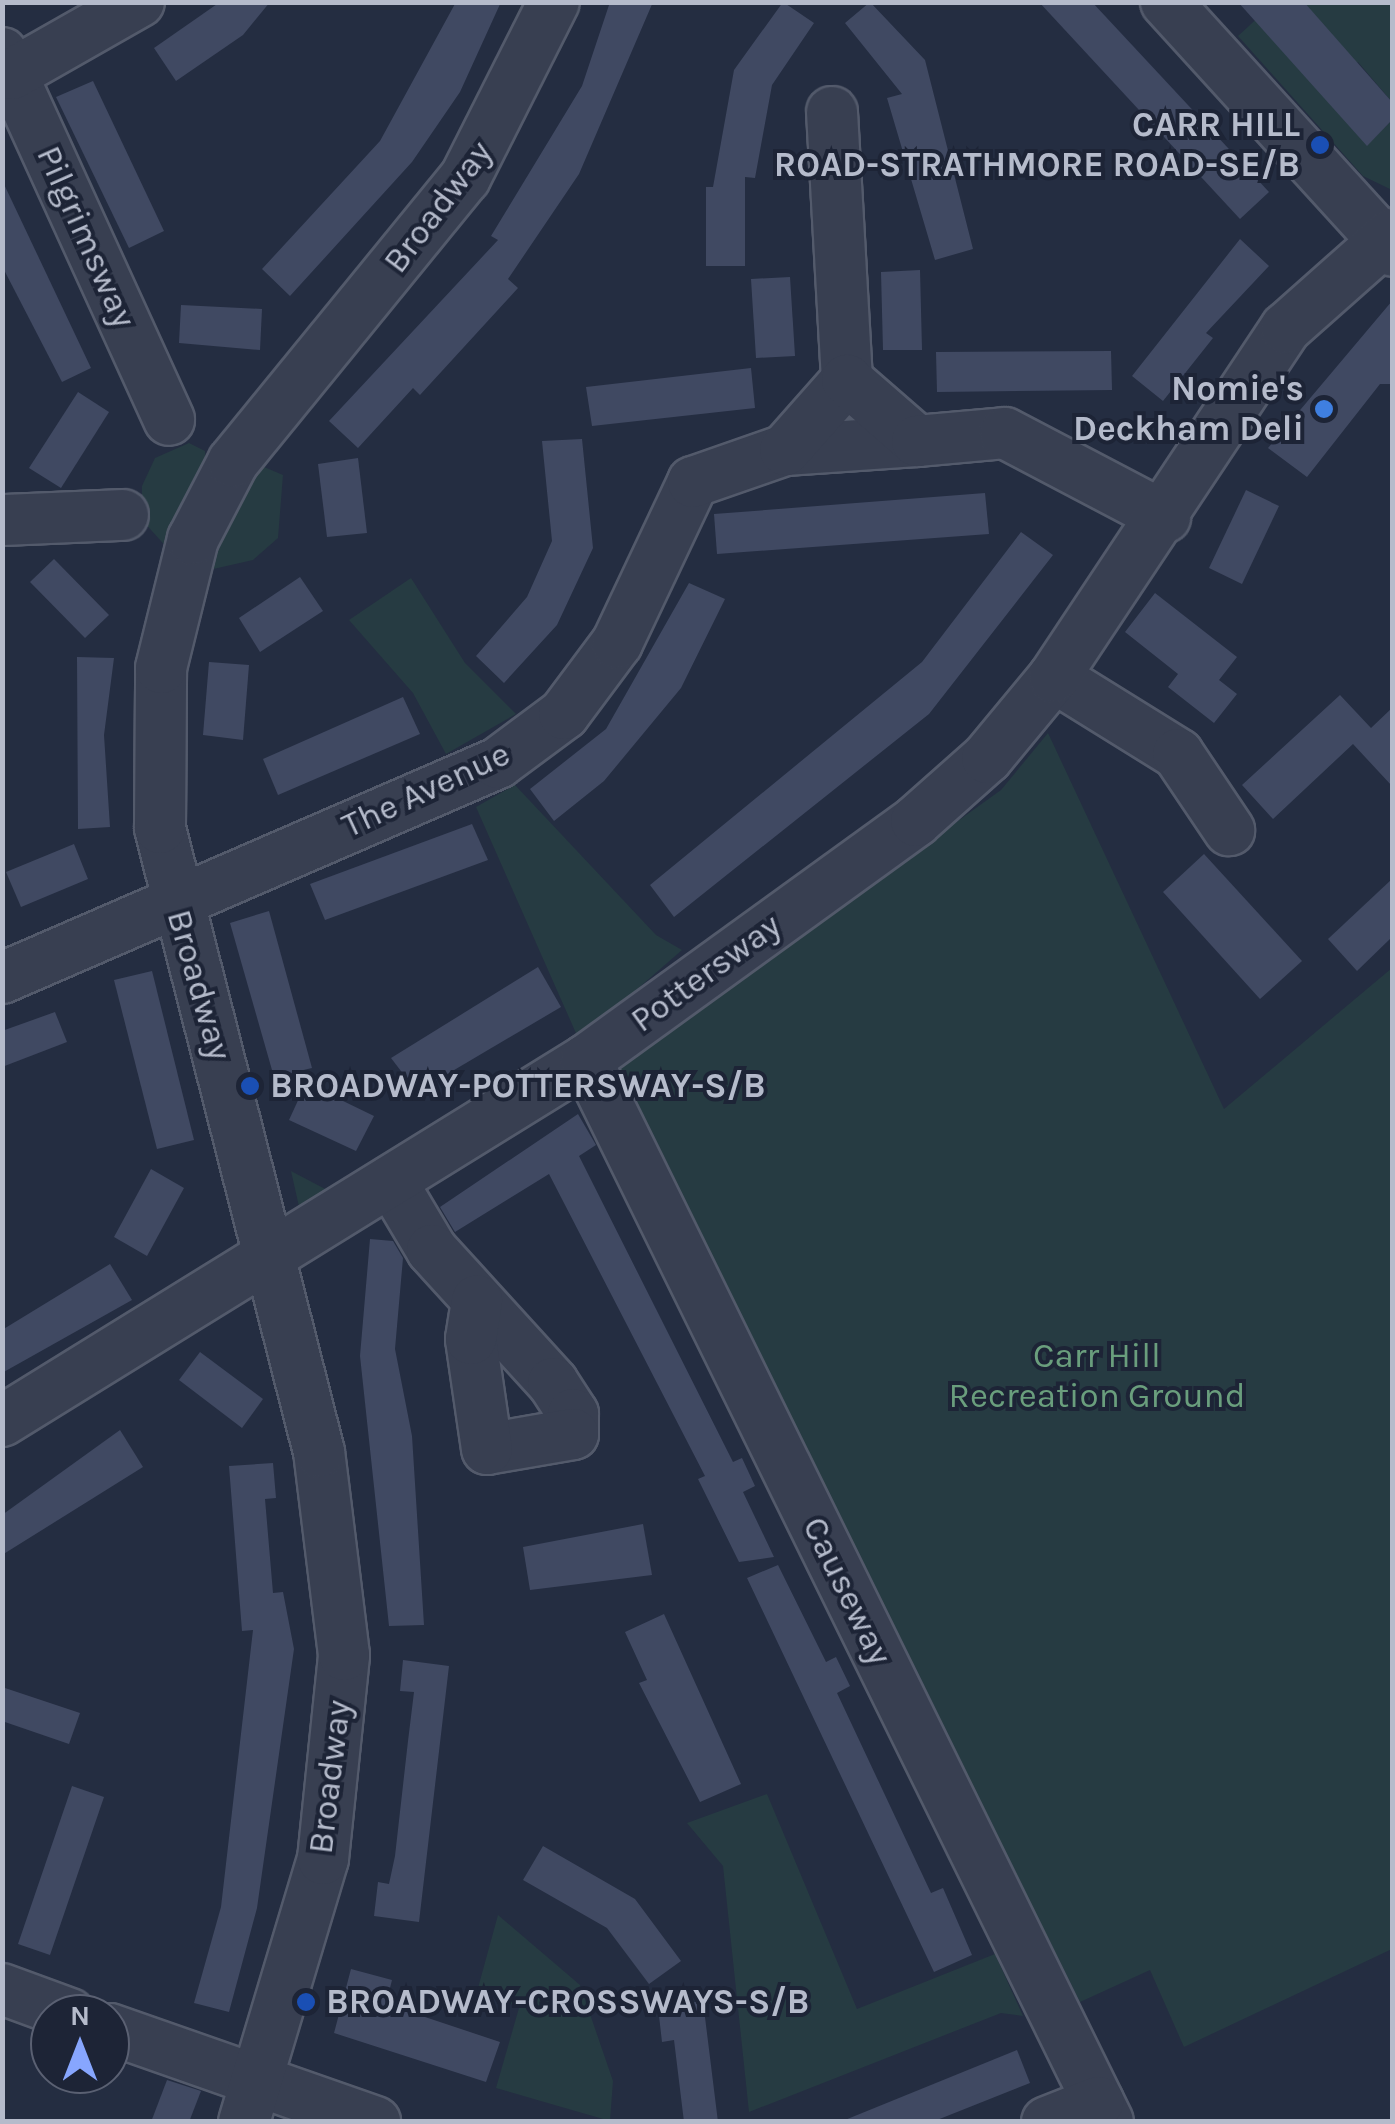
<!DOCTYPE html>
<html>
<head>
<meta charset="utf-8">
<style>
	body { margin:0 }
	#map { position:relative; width:1395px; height:2124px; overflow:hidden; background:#242d41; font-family:Karla,sans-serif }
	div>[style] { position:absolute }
	.green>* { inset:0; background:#263b42 }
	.building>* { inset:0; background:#404962 }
	.roads { filter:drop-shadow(2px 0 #535a6b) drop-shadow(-2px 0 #535a6b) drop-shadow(0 2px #535a6b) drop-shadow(0 -2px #535a6b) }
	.minor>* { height:50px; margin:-25px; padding:0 25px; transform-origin:25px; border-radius:25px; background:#383f51 }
	.dots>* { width:28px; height:28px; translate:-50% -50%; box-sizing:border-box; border:5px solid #1d2436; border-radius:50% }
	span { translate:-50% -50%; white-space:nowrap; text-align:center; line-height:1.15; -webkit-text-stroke:8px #1d2436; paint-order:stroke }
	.poi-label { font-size:35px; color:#b5bbcb; font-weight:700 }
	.right { translate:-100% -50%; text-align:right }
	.left { translate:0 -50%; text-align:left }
	.street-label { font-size:35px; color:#b5bbcb }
	.park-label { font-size:35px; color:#6a9e7d }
	.frame { position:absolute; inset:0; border:5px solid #b5bbcb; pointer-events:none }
	.north { position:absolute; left:30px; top:1994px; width:100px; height:100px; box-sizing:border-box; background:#1d2436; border:2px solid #5a6072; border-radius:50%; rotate:0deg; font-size:28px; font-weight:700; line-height:40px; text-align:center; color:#b5bbcb }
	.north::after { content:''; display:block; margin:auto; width:35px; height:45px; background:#87a6fe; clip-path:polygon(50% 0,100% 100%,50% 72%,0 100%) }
</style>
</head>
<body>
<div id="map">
	<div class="green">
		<div style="clip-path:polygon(1274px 3px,1392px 3px,1392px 102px,1358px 62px,1325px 96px,1367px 145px,1392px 120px,1392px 190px,1363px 176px,1238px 36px)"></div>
		<div style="clip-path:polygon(189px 443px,205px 451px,206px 466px,170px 551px,142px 520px,142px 486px,155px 458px)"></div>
		<div style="clip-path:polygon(257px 464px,283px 475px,278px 538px,253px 560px,209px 570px)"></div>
		<div style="clip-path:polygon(411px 578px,465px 663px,516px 714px,446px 754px,413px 693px,349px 620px)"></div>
		<div style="clip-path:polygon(1048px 733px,1224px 1109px,1392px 968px,1392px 1949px,1184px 2047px,1150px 1970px,1080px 2002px,613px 1069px,1001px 790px)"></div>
		<div style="clip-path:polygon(515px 785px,656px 935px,682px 950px,579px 1040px,476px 807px)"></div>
		<div style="clip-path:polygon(291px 1171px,329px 1191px,300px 1211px)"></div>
		<div style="clip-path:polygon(767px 1794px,857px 2009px,995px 1954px,1023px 2016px,1001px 2013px,749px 2112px,723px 1866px,687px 1823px)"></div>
		<div style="clip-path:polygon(498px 1915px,580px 1985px,613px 2081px,610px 2121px,496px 2088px,519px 2008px,478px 1988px)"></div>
	</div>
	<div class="building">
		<div style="clip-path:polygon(220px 2px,270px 2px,243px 35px,176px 81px,154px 48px)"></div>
		<div style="clip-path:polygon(456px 2px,501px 2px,460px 92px,412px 162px,290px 296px,262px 269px,380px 141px)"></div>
		<div style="clip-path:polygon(610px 2px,653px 2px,579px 174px,508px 279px,518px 288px,420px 395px,413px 388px,358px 448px,329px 421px,498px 240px,491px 236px,582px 86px)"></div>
		<div style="clip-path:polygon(783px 2px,814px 23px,772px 85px,755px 178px,745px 177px,745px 266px,706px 266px,706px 187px,713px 187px,734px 70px)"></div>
		<div style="clip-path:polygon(870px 2px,925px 60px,973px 249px,935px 260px,887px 98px,902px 94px,845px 23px)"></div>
		<div style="clip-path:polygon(1039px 2px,1092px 2px,1269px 192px,1240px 219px)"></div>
		<div style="clip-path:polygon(1238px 2px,1304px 2px,1392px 102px,1392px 120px,1367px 146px)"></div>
		<div style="clip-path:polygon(93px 81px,164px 231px,129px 248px,56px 97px)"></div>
		<div style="clip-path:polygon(2px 180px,91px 368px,62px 382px,2px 266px)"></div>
		<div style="clip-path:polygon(1240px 239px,1269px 266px,1206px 333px,1213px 338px,1163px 401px,1132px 376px)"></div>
		<div style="clip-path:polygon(920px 270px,922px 350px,883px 350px,881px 272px)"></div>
		<div style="clip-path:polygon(790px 277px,795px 356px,756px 358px,751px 279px)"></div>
		<div style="clip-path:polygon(1392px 301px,1392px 384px,1380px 384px,1307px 477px,1268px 448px)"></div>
		<div style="clip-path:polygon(181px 305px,262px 309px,260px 350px,179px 343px)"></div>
		<div style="clip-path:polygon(1111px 351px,1112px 390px,937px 392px,936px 352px)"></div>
		<div style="clip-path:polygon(751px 368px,755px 408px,592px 426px,586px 387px)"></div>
		<div style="clip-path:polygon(78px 392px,109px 412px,61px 488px,29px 468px)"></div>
		<div style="clip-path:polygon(582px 439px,593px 548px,557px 625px,504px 683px,476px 656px,527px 597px,552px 541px,542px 441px)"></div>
		<div style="clip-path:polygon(358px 458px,367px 533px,327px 537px,318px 464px)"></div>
		<div style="clip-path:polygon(1246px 490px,1279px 506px,1242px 584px,1209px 568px)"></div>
		<div style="clip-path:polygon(985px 493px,989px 534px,717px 554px,714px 514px)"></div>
		<div style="clip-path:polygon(1021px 532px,1053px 555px,929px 714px,674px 917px,650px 885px,922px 662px)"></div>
		<div style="clip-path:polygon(54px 559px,109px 615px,85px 638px,30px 582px)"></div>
		<div style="clip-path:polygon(300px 577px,323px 611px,260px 652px,239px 618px)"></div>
		<div style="clip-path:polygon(689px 583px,725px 599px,681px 688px,604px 781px,554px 821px,530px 789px,606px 729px)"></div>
		<div style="clip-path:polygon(1155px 593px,1237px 657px,1219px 680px,1237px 694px,1214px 723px,1168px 687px,1178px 674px,1125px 632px)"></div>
		<div style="clip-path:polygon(77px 657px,114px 658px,104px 735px,110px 827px,78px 829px)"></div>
		<div style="clip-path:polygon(209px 662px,249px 665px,243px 740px,203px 735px)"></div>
		<div style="clip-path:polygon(1340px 695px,1371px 728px,1392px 708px,1392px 786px,1353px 744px,1273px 819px,1242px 785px)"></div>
		<div style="clip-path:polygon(403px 697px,420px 734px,278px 795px,263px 759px)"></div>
		<div style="clip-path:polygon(472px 824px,488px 860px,325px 920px,310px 884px)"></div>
		<div style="clip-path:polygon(74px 844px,88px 879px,21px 907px,6px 872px)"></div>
		<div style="clip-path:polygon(1204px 854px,1302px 961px,1260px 999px,1163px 892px)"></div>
		<div style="clip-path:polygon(1392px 879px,1392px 937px,1357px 971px,1328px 939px)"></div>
		<div style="clip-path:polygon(269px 911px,312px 1068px,274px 1077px,230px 923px)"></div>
		<div style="clip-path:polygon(538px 967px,561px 1007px,417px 1092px,391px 1058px)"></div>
		<div style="clip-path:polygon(152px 971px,194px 1140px,157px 1149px,114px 980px)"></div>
		<div style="clip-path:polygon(55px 1012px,67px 1042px,2px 1067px,2px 1031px)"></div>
		<div style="clip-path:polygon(306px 1083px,374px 1116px,356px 1151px,289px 1120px)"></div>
		<div style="clip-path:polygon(578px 1114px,596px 1145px,579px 1156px,733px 1462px,742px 1458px,755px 1486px,743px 1492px,774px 1557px,739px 1562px,698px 1479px,705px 1476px,549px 1174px,455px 1232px,440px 1207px)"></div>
		<div style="clip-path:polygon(151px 1169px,184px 1188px,147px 1256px,114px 1237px)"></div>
		<div style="clip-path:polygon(370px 1239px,393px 1241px,403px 1258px,395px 1349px,412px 1436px,424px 1625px,389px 1626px,360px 1356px)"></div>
		<div style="clip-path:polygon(110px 1264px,132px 1300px,2px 1373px,2px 1330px)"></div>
		<div style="clip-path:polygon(200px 1352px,263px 1399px,242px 1428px,179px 1380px)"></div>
		<div style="clip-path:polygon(120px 1430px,143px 1467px,2px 1555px,2px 1515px)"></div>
		<div style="clip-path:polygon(273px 1463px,276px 1498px,265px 1499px,273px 1593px,283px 1592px,294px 1649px,257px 1908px,229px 2012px,194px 2003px,221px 1907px,253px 1630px,242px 1631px,229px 1466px)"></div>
		<div style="clip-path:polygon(643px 1524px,652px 1575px,530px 1590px,523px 1547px)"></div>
		<div style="clip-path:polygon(778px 1565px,826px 1662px,836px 1657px,850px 1686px,837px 1693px,931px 1893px,943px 1888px,972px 1955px,934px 1972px,747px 1578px)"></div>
		<div style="clip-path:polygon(664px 1614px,741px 1784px,700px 1802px,639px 1683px,647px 1680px,625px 1632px)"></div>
		<div style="clip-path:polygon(403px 1660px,449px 1666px,419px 1922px,374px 1916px,378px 1882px,389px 1884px,395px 1856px,408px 1741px,414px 1692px,400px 1691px)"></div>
		<div style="clip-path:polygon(2px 1687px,80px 1713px,69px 1744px,2px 1721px)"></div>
		<div style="clip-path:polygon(72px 1786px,104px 1797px,50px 1955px,18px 1944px)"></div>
		<div style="clip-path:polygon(543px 1846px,635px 1899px,681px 1961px,649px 1984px,607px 1928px,523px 1880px)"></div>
		<div style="clip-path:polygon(351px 1969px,392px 1980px,386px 2004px,500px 2042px,486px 2082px,334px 2033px)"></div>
		<div style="clip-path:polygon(703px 2001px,718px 2122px,684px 2122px,674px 2040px,662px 2042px,658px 2007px)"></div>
		<div style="clip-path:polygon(1017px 2050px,1030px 2083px,932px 2122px,840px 2122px)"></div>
		<div style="clip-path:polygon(167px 2080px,201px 2091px,189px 2122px,151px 2122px)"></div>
	</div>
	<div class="roads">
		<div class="minor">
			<div style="left:1166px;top:2px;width:336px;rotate:47.7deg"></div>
			<div style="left:2px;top:53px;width:403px;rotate:65.5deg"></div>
			<div style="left:12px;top:74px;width:146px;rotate:-29.6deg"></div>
			<div style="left:832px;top:112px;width:268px;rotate:86.8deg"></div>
			<div style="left:785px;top:450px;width:132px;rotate:-3.9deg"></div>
			<div style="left:2px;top:520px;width:121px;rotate:-2.4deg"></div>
			<div style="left:1054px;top:677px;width:146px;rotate:31.8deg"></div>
			<div style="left:1178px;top:754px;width:92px;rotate:56.1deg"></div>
			<div style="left:2px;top:978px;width:541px;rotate:-23.44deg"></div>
			<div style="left:498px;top:763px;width:82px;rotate:-36.6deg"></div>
			<div style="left:564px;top:714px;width:89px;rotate:-53.3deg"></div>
			<div style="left:617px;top:643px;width:178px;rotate:-64.7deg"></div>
			<div style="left:693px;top:482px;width:97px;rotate:-19.2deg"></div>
			<div style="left:785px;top:450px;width:94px;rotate:-48.5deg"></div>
			<div style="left:847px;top:380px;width:93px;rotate:41.1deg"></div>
			<div style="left:917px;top:441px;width:88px;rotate:-5.2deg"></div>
			<div style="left:1005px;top:433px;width:181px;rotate:27.7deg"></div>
			<div style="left:586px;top:1060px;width:1183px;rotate:63.82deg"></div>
			<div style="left:391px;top:1181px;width:80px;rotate:59.3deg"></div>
			<div style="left:432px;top:1250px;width:180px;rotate:47.7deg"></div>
			<div style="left:553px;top:1383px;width:37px;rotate:57deg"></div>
			<div style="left:573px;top:1414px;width:20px;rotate:90deg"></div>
			<div style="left:573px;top:1434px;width:87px;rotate:170.1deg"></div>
			<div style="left:487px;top:1449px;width:111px;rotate:-98.3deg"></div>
			<div style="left:471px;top:1339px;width:39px;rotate:-81deg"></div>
			<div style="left:2px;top:1421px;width:687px;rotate:-31.72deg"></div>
			<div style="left:586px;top:1060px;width:407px;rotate:-35.9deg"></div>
			<div style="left:916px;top:821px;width:95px;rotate:-41.6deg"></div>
			<div style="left:987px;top:758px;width:105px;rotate:-50.4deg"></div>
			<div style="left:1054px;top:677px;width:419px;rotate:-56.4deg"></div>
			<div style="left:1286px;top:328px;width:142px;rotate:-41.6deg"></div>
			<div style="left:2px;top:1989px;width:72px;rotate:20.2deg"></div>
			<div style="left:110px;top:2029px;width:281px;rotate:19.3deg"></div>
			<div style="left:244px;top:2122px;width:275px;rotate:-73.3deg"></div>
			<div style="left:323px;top:1859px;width:205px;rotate:-84.1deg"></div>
			<div style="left:344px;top:1655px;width:205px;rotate:-97deg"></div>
			<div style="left:319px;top:1452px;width:644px;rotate:-104.3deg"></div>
			<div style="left:160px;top:828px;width:160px;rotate:-89.6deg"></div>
			<div style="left:161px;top:668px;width:133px;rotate:-76.1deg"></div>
			<div style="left:193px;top:539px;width:87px;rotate:-62.5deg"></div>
			<div style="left:233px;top:462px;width:367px;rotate:-50.8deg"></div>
			<div style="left:465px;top:178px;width:197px;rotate:-63.2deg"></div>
			<div style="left:1047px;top:2122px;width:55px;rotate:-21.4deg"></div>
		</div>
	</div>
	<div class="dots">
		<div style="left:1320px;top:145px;background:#1a4fb4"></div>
		<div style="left:1324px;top:409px;background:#3f7fe0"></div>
		<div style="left:250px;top:1086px;background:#1a4fb4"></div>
		<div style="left:306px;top:2002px;background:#1a4fb4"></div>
	</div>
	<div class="poi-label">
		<span class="right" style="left:1300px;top:145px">CARR HILL<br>ROAD-STRATHMORE ROAD-SE/B</span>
		<span class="right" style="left:1304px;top:409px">Nomie's<br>Deckham Deli</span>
		<span class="left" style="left:270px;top:1086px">BROADWAY-POTTERSWAY-S/B</span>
		<span class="left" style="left:326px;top:2002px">BROADWAY-CROSSWAYS-S/B</span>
	</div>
	<div class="street-label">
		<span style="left:438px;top:207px;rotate:-53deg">Broadway</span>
		<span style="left:86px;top:237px;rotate:66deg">Pilgrimsway</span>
		<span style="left:426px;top:790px;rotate:-25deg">The Avenue</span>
		<span style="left:706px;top:973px;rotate:-36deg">Pottersway</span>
		<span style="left:199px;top:985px;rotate:74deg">Broadway</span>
		<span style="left:847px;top:1591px;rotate:64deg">Causeway</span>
		<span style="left:330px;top:1777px;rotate:-83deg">Broadway</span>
	</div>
	<div class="park-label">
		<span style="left:1097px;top:1376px">Carr Hill<br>Recreation Ground</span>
	</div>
	<div class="frame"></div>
	<div class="north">N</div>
</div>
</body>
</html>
